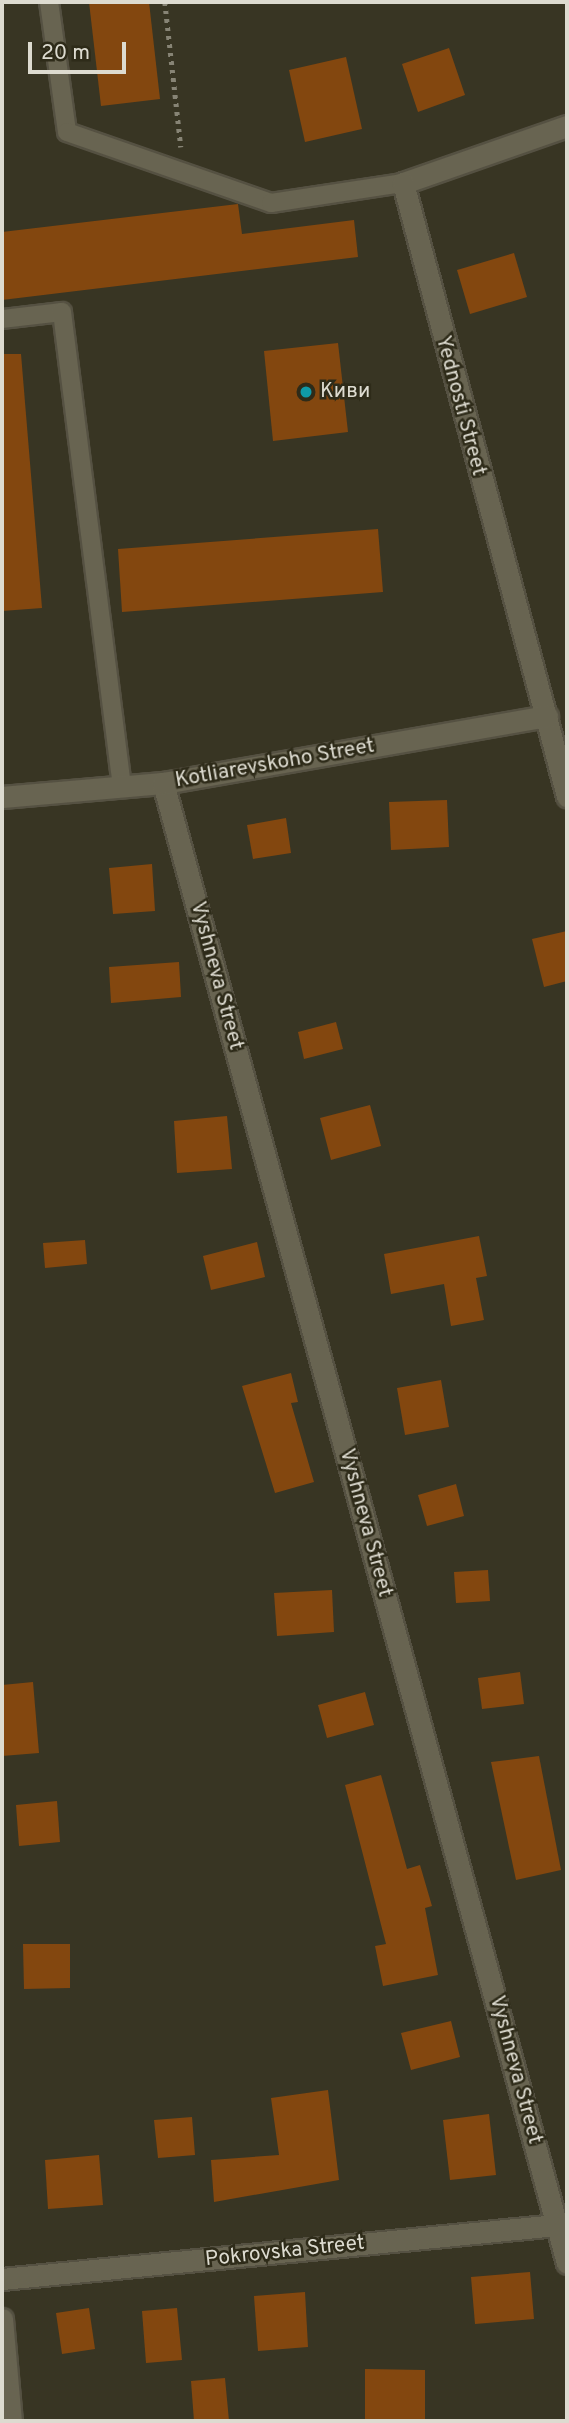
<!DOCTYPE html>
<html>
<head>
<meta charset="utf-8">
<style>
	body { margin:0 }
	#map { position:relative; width:569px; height:2423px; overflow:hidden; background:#383523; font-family:Overpass,sans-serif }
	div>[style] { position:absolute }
	.building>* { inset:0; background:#83470f }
	.path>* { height:4.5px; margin-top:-2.25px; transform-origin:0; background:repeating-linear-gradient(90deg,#878475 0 3.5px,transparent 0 8.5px) }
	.roads { filter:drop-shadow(2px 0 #555142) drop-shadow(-2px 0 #555142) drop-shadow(0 2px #555142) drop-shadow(0 -2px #555142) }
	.service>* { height:18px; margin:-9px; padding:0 9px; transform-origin:9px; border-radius:9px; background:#686451 }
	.minor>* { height:21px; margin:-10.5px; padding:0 10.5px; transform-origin:10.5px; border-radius:10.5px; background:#686451 }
	.dots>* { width:19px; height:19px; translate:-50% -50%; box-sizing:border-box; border:4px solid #2e2b19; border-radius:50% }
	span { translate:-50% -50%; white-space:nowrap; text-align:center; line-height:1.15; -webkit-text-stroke:5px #2e2b19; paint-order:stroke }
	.poi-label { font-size:21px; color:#dddbd0 }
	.left { translate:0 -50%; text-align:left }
	.street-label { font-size:21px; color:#dddbd0 }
	.frame { position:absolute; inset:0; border:4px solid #dddbd0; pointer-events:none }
	.scale { position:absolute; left:28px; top:42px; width:98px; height:32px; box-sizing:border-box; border:4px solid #dddbd0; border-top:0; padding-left:9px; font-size:21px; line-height:24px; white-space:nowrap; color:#dddbd0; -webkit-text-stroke:5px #2e2b19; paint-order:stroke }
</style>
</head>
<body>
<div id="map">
	<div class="building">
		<div style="clip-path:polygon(89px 2px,149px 2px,160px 99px,101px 106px)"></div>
		<div style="clip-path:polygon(449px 48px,465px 95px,418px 112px,402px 64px)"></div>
		<div style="clip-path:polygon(346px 57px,362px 129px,305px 142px,289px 70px)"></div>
		<div style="clip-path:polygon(238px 204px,242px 234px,354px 220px,358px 257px,2px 300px,2px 232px)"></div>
		<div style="clip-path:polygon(514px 253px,527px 297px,470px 314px,457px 270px)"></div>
		<div style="clip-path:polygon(338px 343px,348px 432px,273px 441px,264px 351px)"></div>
		<div style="clip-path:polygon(2px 354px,21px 354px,42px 608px,2px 611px)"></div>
		<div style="clip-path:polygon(378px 529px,383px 592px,122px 612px,118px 549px)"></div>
		<div style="clip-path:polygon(447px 800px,449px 847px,391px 850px,389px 802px)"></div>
		<div style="clip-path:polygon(286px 818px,291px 853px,253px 859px,247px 825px)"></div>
		<div style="clip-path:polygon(152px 864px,155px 911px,113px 914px,109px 868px)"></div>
		<div style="clip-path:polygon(567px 931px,567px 981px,544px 987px,532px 939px)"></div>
		<div style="clip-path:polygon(179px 962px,181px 997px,111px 1003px,109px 967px)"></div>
		<div style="clip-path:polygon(336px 1022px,343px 1049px,304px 1059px,298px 1032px)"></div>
		<div style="clip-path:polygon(370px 1105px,381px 1146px,331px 1160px,320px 1118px)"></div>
		<div style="clip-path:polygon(227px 1116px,232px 1169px,177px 1173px,174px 1121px)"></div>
		<div style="clip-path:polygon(479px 1236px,487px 1276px,476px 1278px,484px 1320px,451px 1326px,444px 1284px,391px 1294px,384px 1254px)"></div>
		<div style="clip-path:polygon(85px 1240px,87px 1264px,45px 1268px,43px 1243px)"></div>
		<div style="clip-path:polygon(257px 1242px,265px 1277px,211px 1290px,203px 1256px)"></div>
		<div style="clip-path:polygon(291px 1373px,298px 1402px,291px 1403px,314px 1482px,275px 1493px,242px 1386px)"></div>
		<div style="clip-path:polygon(441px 1380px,449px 1427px,405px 1435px,397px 1388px)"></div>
		<div style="clip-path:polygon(456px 1484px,464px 1516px,427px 1526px,418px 1495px)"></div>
		<div style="clip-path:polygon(488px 1570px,490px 1601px,456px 1603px,454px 1572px)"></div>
		<div style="clip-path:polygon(332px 1590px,334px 1632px,277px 1636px,274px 1593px)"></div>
		<div style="clip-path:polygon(520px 1672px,524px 1704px,482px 1709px,478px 1678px)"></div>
		<div style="clip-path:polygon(33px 1682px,39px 1753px,2px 1756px,2px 1685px)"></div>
		<div style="clip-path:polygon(365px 1692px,374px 1725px,327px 1738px,318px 1705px)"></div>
		<div style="clip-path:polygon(539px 1756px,561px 1870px,516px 1880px,491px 1762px)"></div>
		<div style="clip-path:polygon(381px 1775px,407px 1869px,420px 1865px,432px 1906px,425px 1908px,438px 1975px,383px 1986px,375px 1946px,386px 1944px,345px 1785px)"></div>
		<div style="clip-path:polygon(57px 1801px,60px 1842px,19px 1846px,16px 1805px)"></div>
		<div style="clip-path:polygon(23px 1944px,70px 1944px,70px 1988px,24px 1989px)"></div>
		<div style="clip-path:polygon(451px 2021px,460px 2057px,411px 2070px,401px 2033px)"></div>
		<div style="clip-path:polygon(328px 2090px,339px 2180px,214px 2202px,211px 2160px,279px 2155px,271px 2098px)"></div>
		<div style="clip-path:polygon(489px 2114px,496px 2175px,450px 2180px,443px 2120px)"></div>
		<div style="clip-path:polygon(192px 2117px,195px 2155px,158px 2158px,154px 2120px)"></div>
		<div style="clip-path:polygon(99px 2155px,103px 2205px,48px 2209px,45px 2160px)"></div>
		<div style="clip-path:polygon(530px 2272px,534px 2319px,475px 2324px,471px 2277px)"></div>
		<div style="clip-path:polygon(305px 2292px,308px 2347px,258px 2351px,254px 2296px)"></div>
		<div style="clip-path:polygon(89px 2308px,95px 2349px,62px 2354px,56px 2313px)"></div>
		<div style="clip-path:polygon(177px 2308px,182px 2360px,146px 2363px,142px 2311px)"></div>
		<div style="clip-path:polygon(365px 2369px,425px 2370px,425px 2421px,365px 2421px)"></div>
		<div style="clip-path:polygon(225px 2378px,229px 2421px,194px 2421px,191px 2381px)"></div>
	</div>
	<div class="path">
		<div style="left:165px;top:2px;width:146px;rotate:83.7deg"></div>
	</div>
	<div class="roads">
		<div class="service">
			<div style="left:49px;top:2px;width:131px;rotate:82.1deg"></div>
			<div style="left:67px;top:132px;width:216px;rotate:19.2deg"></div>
			<div style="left:271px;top:203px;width:134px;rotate:-8.6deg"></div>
			<div style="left:2px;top:319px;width:60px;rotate:-6.7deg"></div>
			<div style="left:62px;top:312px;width:479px;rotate:82.8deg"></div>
		</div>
		<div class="minor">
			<div style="left:567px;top:126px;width:174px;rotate:160.8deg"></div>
			<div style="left:403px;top:183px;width:635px;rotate:75.02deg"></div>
			<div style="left:163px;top:783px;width:1534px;rotate:74.73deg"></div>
			<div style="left:2px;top:797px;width:162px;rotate:-5deg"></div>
			<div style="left:163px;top:783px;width:390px;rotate:-9.9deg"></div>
			<div style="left:2px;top:2279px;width:568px;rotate:-5.56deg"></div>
			<div style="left:2px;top:2319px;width:102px;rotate:85deg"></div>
		</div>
	</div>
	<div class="dots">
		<div style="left:306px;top:392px;background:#0f9aa8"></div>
	</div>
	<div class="poi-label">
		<span class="left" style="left:320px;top:392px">Киви</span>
	</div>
	<div class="street-label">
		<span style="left:460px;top:406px;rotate:75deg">Yednosti Street</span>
		<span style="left:275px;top:764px;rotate:-10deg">Kotliarevskoho Street</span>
		<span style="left:216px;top:976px;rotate:75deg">Vyshneva Street</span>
		<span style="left:365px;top:1523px;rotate:75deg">Vyshneva Street</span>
		<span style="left:515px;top:2070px;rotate:75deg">Vyshneva Street</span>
		<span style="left:285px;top:2252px;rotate:-6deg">Pokrovska Street</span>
	</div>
	<div class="frame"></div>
	<div class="scale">20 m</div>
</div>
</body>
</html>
